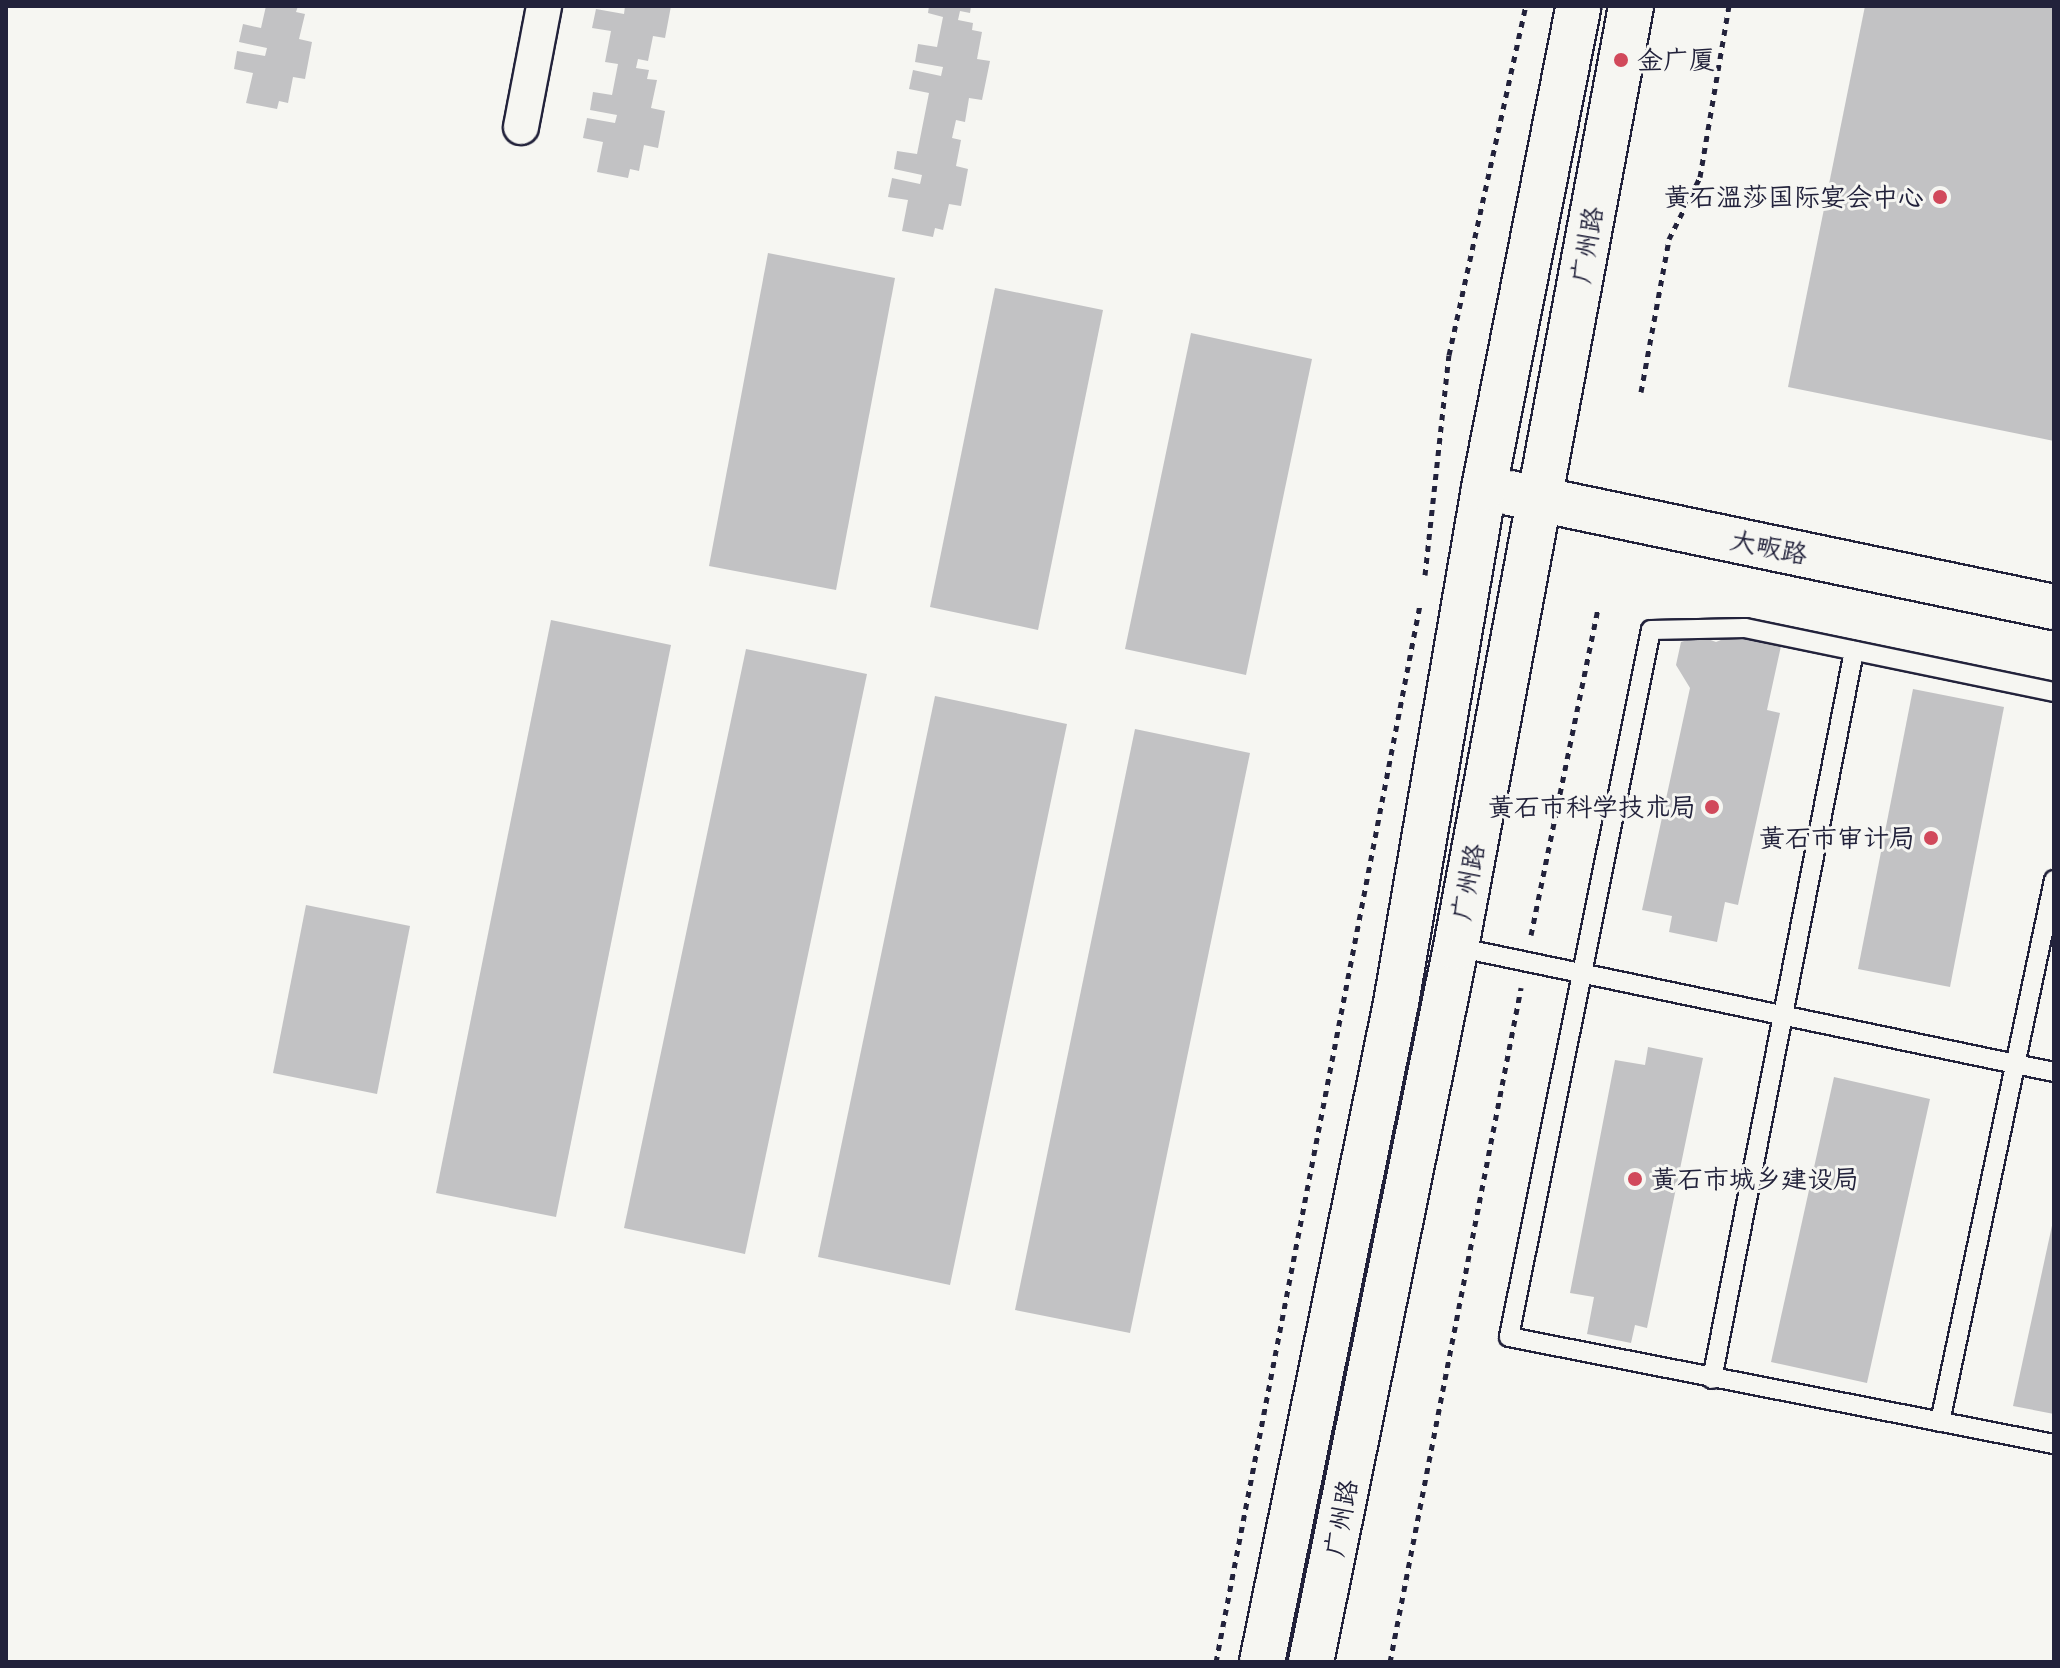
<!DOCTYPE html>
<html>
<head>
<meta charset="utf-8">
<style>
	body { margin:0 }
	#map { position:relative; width:2060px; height:1668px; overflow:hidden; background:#f6f6f2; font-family:"Patrick Hand","LXGW WenKai TC",sans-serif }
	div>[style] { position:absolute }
	.building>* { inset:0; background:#c2c2c4 }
	.path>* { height:5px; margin-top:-2.5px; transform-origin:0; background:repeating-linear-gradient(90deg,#22223b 0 6px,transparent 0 12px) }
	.roads { filter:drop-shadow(2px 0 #22223b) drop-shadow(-2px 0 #22223b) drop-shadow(0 2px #22223b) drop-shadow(0 -2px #22223b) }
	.lane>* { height:18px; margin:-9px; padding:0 9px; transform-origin:9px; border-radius:9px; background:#f6f6f2 }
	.street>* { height:34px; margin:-17px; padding:0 17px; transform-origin:17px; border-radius:17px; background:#f6f6f2 }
	.secondary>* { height:44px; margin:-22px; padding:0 22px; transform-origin:22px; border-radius:22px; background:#f6f6f2 }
	.dots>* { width:22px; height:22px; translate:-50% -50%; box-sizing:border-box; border:4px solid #f6f6f2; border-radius:50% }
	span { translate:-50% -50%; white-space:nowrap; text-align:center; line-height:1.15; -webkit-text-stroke:6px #f6f6f2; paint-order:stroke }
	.poi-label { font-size:26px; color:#22223b }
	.left { translate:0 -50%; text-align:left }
	.right { translate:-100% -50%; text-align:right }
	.street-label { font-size:26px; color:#22223b }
	.frame { position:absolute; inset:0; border:8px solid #22223b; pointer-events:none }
</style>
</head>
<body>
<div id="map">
	<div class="building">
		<div style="clip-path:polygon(266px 6px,298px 6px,296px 12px,305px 14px,299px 39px,312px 42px,305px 79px,293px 77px,288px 103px,279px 101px,277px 109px,246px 103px,253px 73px,234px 69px,237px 51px,265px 56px,267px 48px,239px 42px,243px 24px,261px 28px)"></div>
		<div style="clip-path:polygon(625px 6px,671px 6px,665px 38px,653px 36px,648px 61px,638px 59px,636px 68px,649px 70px,647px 79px,657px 80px,651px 108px,665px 111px,658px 148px,644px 145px,639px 171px,630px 169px,628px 178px,597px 172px,603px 142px,583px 138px,587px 118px,615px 123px,617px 115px,590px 110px,593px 92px,612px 95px,618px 64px,605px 62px,611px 31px,592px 28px,596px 9px,624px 14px)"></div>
		<div style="clip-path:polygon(929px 6px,971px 6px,970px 13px,960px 11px,958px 20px,973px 23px,972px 30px,982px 32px,977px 59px,990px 61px,982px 100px,969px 98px,965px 122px,956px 120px,952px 138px,961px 140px,956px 166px,968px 169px,961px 206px,949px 204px,943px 230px,935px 228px,933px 237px,902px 231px,908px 200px,888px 197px,892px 178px,920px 184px,922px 175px,894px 169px,897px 151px,917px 154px,929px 93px,909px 89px,913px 70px,941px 76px,943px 67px,915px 62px,918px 44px,937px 47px,943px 17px,928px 13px)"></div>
		<div style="clip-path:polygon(1865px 6px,2054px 6px,2054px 441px,1788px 387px)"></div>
		<div style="clip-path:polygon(768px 253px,895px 278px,836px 590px,709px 566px)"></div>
		<div style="clip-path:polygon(995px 288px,1103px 310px,1038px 630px,930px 607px)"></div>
		<div style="clip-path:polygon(1191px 333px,1312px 359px,1246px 675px,1125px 649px)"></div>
		<div style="clip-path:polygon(551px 620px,671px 645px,556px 1217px,436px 1193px)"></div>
		<div style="clip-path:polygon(1733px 635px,1781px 646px,1767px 710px,1780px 713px,1738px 905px,1725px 902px,1717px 942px,1669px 932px,1672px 916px,1642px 910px,1690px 688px,1676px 665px,1681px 642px,1700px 636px,1716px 642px)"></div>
		<div style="clip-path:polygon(746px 649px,867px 674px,745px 1254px,624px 1228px)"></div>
		<div style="clip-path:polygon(1913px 689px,2004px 707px,1950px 987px,1858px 969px)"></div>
		<div style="clip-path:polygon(935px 696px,1067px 724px,950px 1285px,818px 1257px)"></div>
		<div style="clip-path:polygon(1135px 729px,1250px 753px,1130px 1333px,1015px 1310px)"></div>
		<div style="clip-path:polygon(306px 905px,410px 926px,377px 1094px,273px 1073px)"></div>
		<div style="clip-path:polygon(1648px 1047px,1703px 1058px,1647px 1328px,1635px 1325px,1631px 1343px,1587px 1334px,1594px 1297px,1570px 1293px,1615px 1060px,1645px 1065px)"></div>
		<div style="clip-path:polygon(1834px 1077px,1930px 1099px,1867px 1383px,1771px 1362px)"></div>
		<div style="clip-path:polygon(2053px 1221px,2054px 1221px,2054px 1414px,2013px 1406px)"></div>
	</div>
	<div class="path">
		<div style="left:1641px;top:392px;width:156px;rotate:-79.6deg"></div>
		<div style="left:1669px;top:239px;width:69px;rotate:-63.4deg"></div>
		<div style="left:1700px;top:177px;width:173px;rotate:-80.4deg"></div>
		<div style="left:1425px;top:575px;width:221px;rotate:-83.8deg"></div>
		<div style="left:1449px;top:355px;width:357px;rotate:-77.6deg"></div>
		<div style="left:1531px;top:935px;width:334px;rotate:-78.4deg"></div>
		<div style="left:1216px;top:1662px;width:1077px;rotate:-79.08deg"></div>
		<div style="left:1390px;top:1662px;width:687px;rotate:-79deg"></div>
	</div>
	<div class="roads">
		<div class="lane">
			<div style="left:2054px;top:692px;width:316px;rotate:-168.3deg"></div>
			<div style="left:1745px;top:628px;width:94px;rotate:178.8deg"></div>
			<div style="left:1651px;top:630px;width:721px;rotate:101.36deg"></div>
			<div style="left:1509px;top:1337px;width:555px;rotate:11.11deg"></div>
			<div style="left:1456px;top:947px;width:611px;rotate:11.81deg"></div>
			<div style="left:1712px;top:1379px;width:742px;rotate:-78.96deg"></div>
			<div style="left:1940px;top:1422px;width:554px;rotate:-78.12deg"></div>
		</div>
		<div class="street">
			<div style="left:521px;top:127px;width:123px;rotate:-79.2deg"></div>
		</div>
		<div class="secondary">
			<div style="left:1510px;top:493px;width:556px;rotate:11.84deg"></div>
			<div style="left:1262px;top:1662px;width:672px;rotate:-78.51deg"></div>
			<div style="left:1396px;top:1003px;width:522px;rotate:-80.3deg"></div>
			<div style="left:1484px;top:488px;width:491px;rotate:-78.9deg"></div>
			<div style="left:1311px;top:1662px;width:730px;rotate:-78.54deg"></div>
			<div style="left:1456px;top:947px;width:957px;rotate:-79.46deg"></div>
		</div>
	</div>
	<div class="dots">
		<div style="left:1621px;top:60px;background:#d1495b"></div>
		<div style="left:1940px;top:197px;background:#d1495b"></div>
		<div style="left:1712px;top:807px;background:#d1495b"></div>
		<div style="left:1931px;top:838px;background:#d1495b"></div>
		<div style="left:1635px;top:1179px;background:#d1495b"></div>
	</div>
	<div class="poi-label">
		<span class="left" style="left:1637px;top:60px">金广厦</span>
		<span class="right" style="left:1924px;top:197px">黄石温莎国际宴会中心</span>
		<span class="right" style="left:1696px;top:807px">黄石市科学技术局</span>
		<span class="right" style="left:1915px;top:838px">黄石市审计局</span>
		<span class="left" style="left:1651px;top:1179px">黄石市城乡建设局</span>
	</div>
	<div class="street-label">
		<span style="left:1587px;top:245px;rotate:-80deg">广州路</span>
		<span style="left:1769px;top:547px;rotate:12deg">大畈路</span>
		<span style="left:1468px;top:882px;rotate:-79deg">广州路</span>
		<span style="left:1341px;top:1518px;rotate:-79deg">广州路</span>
	</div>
	<div class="frame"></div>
</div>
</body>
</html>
